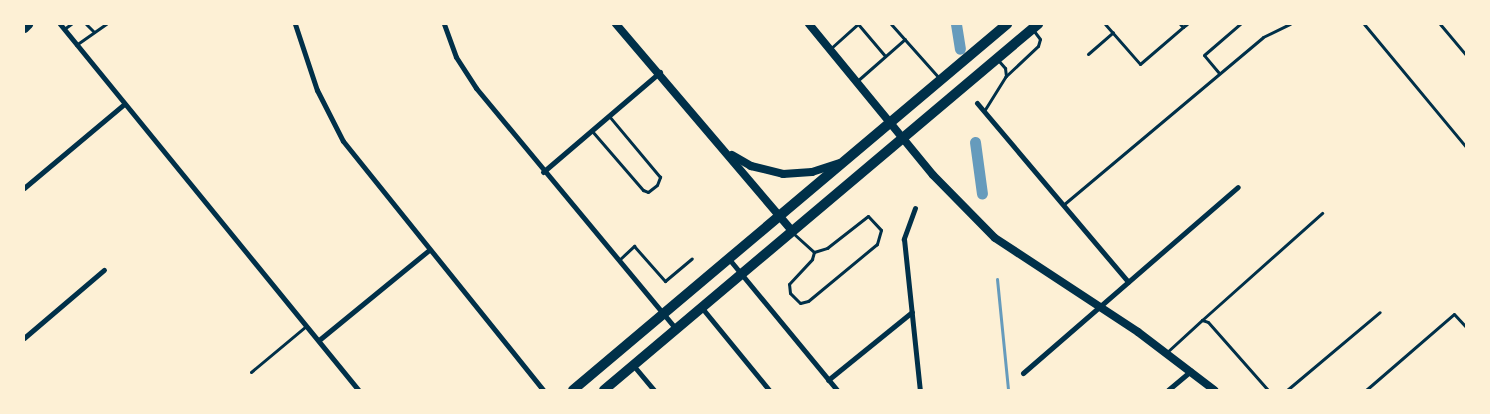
<!DOCTYPE html>
<html>
<head>
<meta charset="utf-8">
<style>
	body { margin:0 }
	#map { position:relative; width:1490px; height:414px; overflow:hidden; background:#fdf0d5; font-family:"Work Sans",sans-serif }
	div>[style] { position:absolute }
	.stream>* { height:3px; margin:-1.5px; padding:0 1.5px; transform-origin:1.5px; border-radius:1.5px; background:#669bbc }
	.canal>* { height:11px; margin:-5.5px; padding:0 5.5px; transform-origin:5.5px; border-radius:5.5px; background:#669bbc }
	.service>* { height:3px; margin:-1.5px; padding:0 1.5px; transform-origin:1.5px; border-radius:1.5px; background:#003049 }
	.minor>* { height:5px; margin:-2.5px; padding:0 2.5px; transform-origin:2.5px; border-radius:2.5px; background:#003049 }
	.tertiary>* { height:8px; margin:-4px; padding:0 4px; transform-origin:4px; border-radius:4px; background:#003049 }
	.secondary>* { height:9px; margin:-4.5px; padding:0 4.5px; transform-origin:4.5px; border-radius:4.5px; background:#003049 }
	.primary>* { height:10px; margin:-5px; padding:0 5px; transform-origin:5px; border-radius:5px; background:#003049 }
	span { translate:-50% -50%; white-space:nowrap; text-align:center; line-height:1.15; -webkit-text-stroke:4px #fdf0d5; paint-order:stroke }
	.frame { position:absolute; inset:0; border:25px solid #fdf0d5; pointer-events:none }
</style>
</head>
<body>
<div id="map">
	<div class="stream">
		<div style="left:997px;top:279px;width:112px;rotate:84.3deg"></div>
	</div>
	<div class="canal">
		<div style="left:956px;top:24px;width:25px;rotate:81deg"></div>
		<div style="left:975px;top:142px;width:52px;rotate:82.3deg"></div>
	</div>
	<div class="service">
		<div style="left:86px;top:24px;width:11px;rotate:45deg"></div>
		<div style="left:858px;top:24px;width:42px;rotate:49.8deg"></div>
		<div style="left:891px;top:24px;width:74px;rotate:48.3deg"></div>
		<div style="left:1105px;top:24px;width:53px;rotate:48.8deg"></div>
		<div style="left:1140px;top:64px;width:57px;rotate:-40.7deg"></div>
		<div style="left:1183px;top:27px;width:4px;rotate:-135deg"></div>
		<div style="left:1364px;top:24px;width:160px;rotate:50.3deg"></div>
		<div style="left:1440px;top:24px;width:40px;rotate:50deg"></div>
		<div style="left:1183px;top:27px;width:5px;rotate:-37deg"></div>
		<div style="left:64px;top:29px;width:9px;rotate:-36deg"></div>
		<div style="left:76px;top:45px;width:37px;rotate:-35deg"></div>
		<div style="left:830px;top:49px;width:38px;rotate:-42deg"></div>
		<div style="left:1088px;top:54px;width:33px;rotate:-41deg"></div>
		<div style="left:998px;top:60px;width:11px;rotate:49deg"></div>
		<div style="left:1005px;top:68px;width:8px;rotate:83deg"></div>
		<div style="left:1219px;top:73px;width:23px;rotate:-130deg"></div>
		<div style="left:1204px;top:55px;width:48px;rotate:-40.7deg"></div>
		<div style="left:856px;top:82px;width:65px;rotate:-41.3deg"></div>
		<div style="left:984px;top:111px;width:40px;rotate:-58deg"></div>
		<div style="left:1005px;top:77px;width:45px;rotate:-43.2deg"></div>
		<div style="left:1038px;top:46px;width:7px;rotate:-74deg"></div>
		<div style="left:1040px;top:39px;width:10px;rotate:-127deg"></div>
		<div style="left:592px;top:131px;width:78px;rotate:49.2deg"></div>
		<div style="left:643px;top:190px;width:5px;rotate:22deg"></div>
		<div style="left:648px;top:192px;width:11px;rotate:-38deg"></div>
		<div style="left:657px;top:185px;width:9px;rotate:-69deg"></div>
		<div style="left:660px;top:177px;width:80px;rotate:-129.9deg"></div>
		<div style="left:1063px;top:205px;width:261px;rotate:-40deg"></div>
		<div style="left:1263px;top:37px;width:30px;rotate:-26deg"></div>
		<div style="left:794px;top:234px;width:27px;rotate:42deg"></div>
		<div style="left:814px;top:252px;width:14px;rotate:-17deg"></div>
		<div style="left:827px;top:248px;width:52px;rotate:-38deg"></div>
		<div style="left:868px;top:216px;width:19px;rotate:47deg"></div>
		<div style="left:881px;top:230px;width:15px;rotate:106deg"></div>
		<div style="left:877px;top:244px;width:89px;rotate:140.4deg"></div>
		<div style="left:808px;top:301px;width:8px;rotate:166deg"></div>
		<div style="left:800px;top:303px;width:14px;rotate:-135deg"></div>
		<div style="left:790px;top:293px;width:9px;rotate:-96deg"></div>
		<div style="left:789px;top:284px;width:34px;rotate:-47deg"></div>
		<div style="left:812px;top:259px;width:7px;rotate:-74deg"></div>
		<div style="left:619px;top:260px;width:21px;rotate:-43deg"></div>
		<div style="left:634px;top:246px;width:47px;rotate:48.5deg"></div>
		<div style="left:665px;top:281px;width:35px;rotate:-40deg"></div>
		<div style="left:1202px;top:320px;width:161px;rotate:-41.7deg"></div>
		<div style="left:1166px;top:353px;width:49px;rotate:-42.5deg"></div>
		<div style="left:1202px;top:320px;width:6px;rotate:18deg"></div>
		<div style="left:1208px;top:322px;width:91px;rotate:48.6deg"></div>
		<div style="left:251px;top:372px;width:72px;rotate:-39.9deg"></div>
		<div style="left:1287px;top:390px;width:121px;rotate:-40deg"></div>
		<div style="left:1366px;top:390px;width:116px;rotate:-40.8deg"></div>
		<div style="left:1454px;top:314px;width:18px;rotate:47deg"></div>
	</div>
	<div class="minor">
		<div style="left:60px;top:24px;width:473px;rotate:50.8deg"></div>
		<div style="left:295px;top:24px;width:70px;rotate:71.6deg"></div>
		<div style="left:317px;top:90px;width:57px;rotate:63deg"></div>
		<div style="left:343px;top:141px;width:319px;rotate:51.2deg"></div>
		<div style="left:444px;top:24px;width:35px;rotate:70deg"></div>
		<div style="left:456px;top:57px;width:37px;rotate:57deg"></div>
		<div style="left:476px;top:88px;width:313px;rotate:50.3deg"></div>
		<div style="left:977px;top:103px;width:234px;rotate:49.8deg"></div>
		<div style="left:543px;top:172px;width:154px;rotate:-40.5deg"></div>
		<div style="left:24px;top:188px;width:131px;rotate:-40deg"></div>
		<div style="left:915px;top:208px;width:33px;rotate:110deg"></div>
		<div style="left:904px;top:239px;width:152px;rotate:84deg"></div>
		<div style="left:729px;top:259px;width:170px;rotate:50.5deg"></div>
		<div style="left:702px;top:308px;width:106px;rotate:50.7deg"></div>
		<div style="left:24px;top:338px;width:105px;rotate:-40.4deg"></div>
		<div style="left:319px;top:340px;width:142px;rotate:-39.3deg"></div>
		<div style="left:633px;top:365px;width:33px;rotate:50deg"></div>
		<div style="left:1023px;top:373px;width:284px;rotate:-40.9deg"></div>
		<div style="left:828px;top:380px;width:108px;rotate:-39deg"></div>
		<div style="left:1168px;top:390px;width:30px;rotate:-40deg"></div>
	</div>
	<div class="tertiary">
		<div style="left:616px;top:24px;width:272px;rotate:49.6deg"></div>
		<div style="left:809px;top:24px;width:195px;rotate:50.6deg"></div>
		<div style="left:933px;top:175px;width:88px;rotate:45.5deg"></div>
		<div style="left:995px;top:238px;width:171px;rotate:33.3deg"></div>
		<div style="left:1138px;top:332px;width:96px;rotate:37.3deg"></div>
		<div style="left:732px;top:155px;width:22px;rotate:30deg"></div>
		<div style="left:751px;top:166px;width:33px;rotate:14deg"></div>
		<div style="left:783px;top:174px;width:29px;rotate:-4deg"></div>
		<div style="left:812px;top:172px;width:29px;rotate:-18deg"></div>
	</div>
	<div class="secondary">
		<div style="left:24px;top:28px;width:6px;rotate:-45deg"></div>
	</div>
	<div class="primary">
		<div style="left:573px;top:390px;width:568px;rotate:-40.14deg"></div>
		<div style="left:604px;top:390px;width:568px;rotate:-40.14deg"></div>
	</div>
	<div class="frame"></div>
</div>
</body>
</html>
